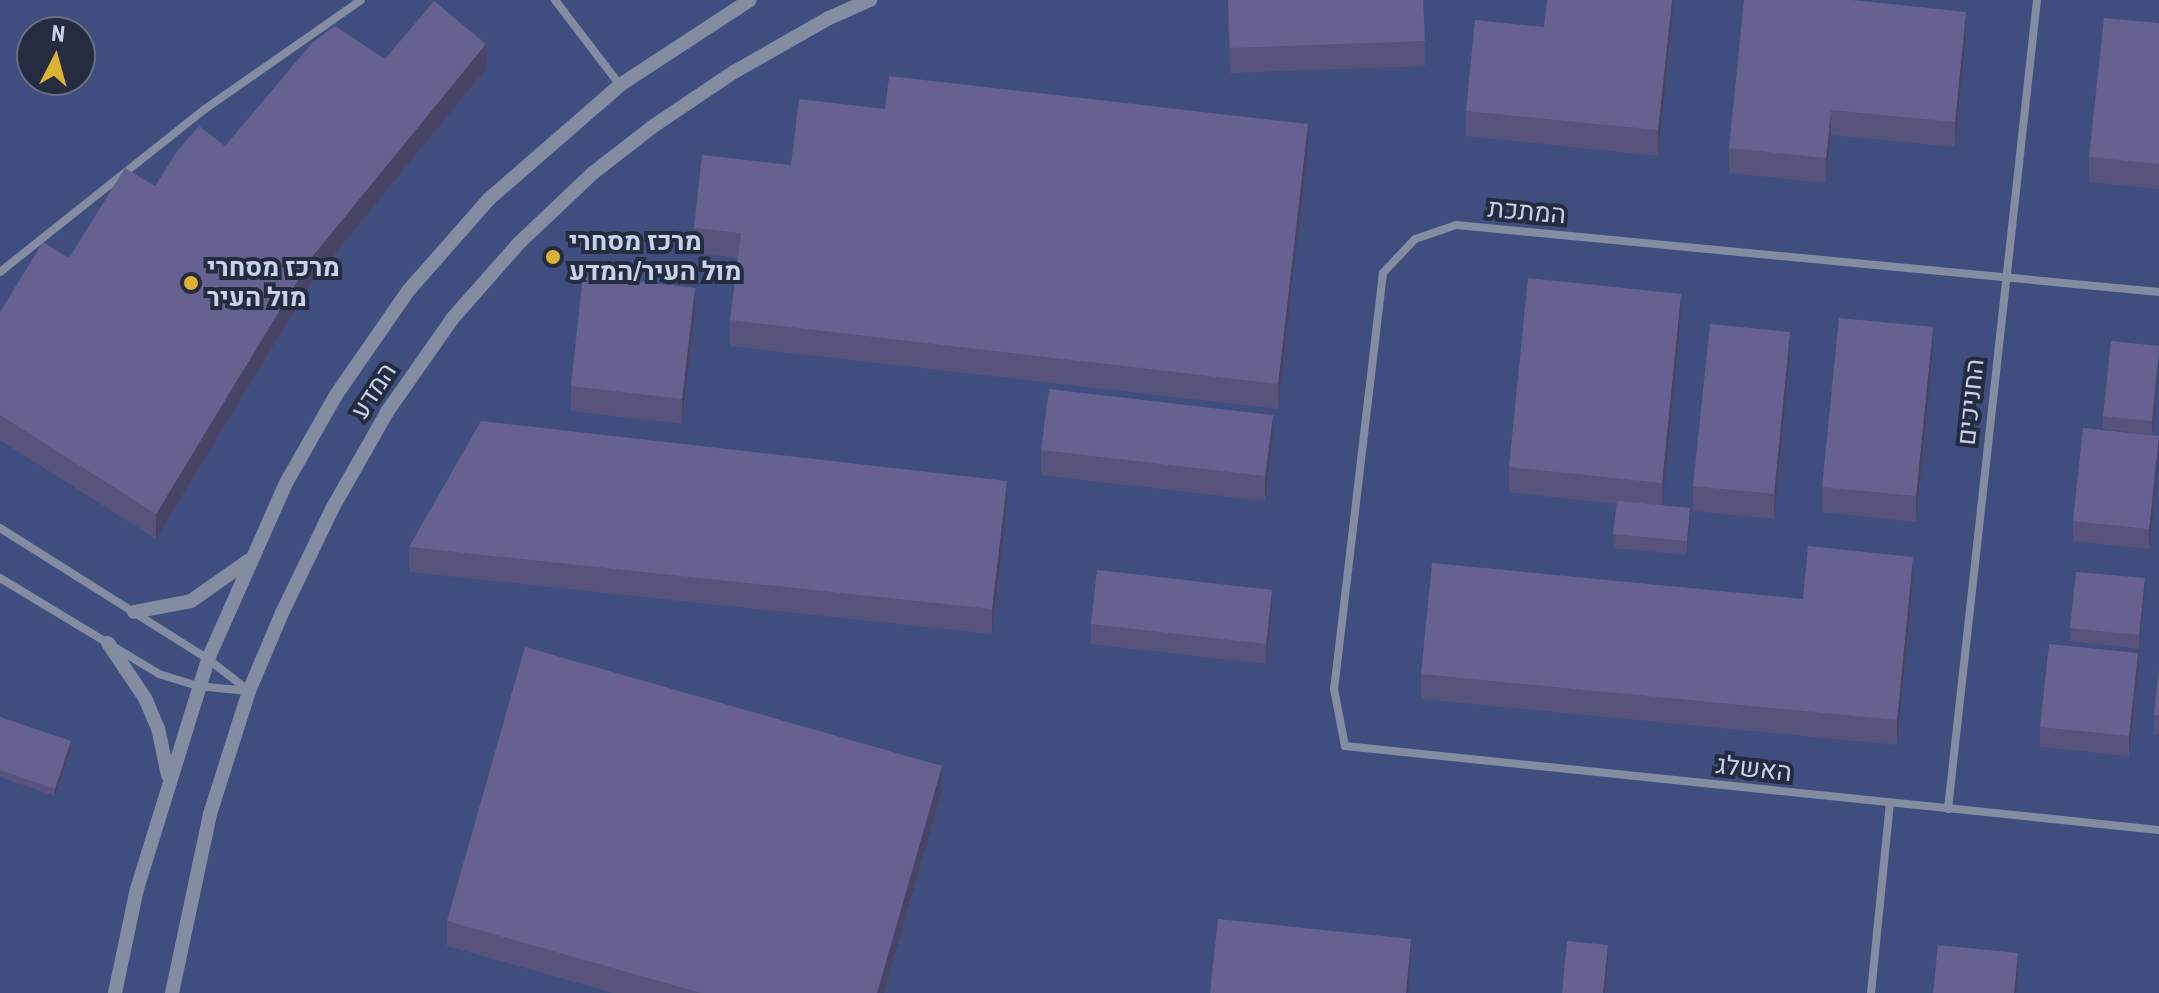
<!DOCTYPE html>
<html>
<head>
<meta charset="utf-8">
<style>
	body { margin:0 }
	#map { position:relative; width:2159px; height:993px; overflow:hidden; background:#36446e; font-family:"Roboto Condensed",Heebo,sans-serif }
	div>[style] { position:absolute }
	.built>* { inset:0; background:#404e7f }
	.minor>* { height:8px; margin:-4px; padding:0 4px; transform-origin:4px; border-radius:4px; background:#848ca1 }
	.tertiary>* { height:14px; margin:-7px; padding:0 7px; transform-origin:7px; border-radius:7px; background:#848ca1 }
	.wall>* { inset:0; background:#58537c }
	.shaded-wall>* { inset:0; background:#474465 }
	.building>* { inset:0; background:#666190 }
	.dots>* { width:22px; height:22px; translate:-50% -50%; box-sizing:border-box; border:4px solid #252c3f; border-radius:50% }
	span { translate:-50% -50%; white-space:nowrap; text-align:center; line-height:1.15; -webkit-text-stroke:8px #252c3f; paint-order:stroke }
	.street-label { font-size:26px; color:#c9d2ec }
	.poi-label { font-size:26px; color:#c9d2ec; font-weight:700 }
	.left { translate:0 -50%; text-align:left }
	.north { position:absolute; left:16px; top:16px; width:80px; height:80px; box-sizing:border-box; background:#252c3f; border:2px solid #676e84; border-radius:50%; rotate:6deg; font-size:22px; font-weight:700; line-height:32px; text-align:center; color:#c9d2ec }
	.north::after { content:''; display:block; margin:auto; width:28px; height:36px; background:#dcb233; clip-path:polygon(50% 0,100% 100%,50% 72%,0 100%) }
</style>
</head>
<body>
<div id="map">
	<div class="built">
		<div style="clip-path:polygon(evenodd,0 0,2159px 0,2159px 993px,0 993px,0 0,32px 32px,80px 32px,80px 80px,32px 80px,32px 32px)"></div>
	</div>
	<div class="minor">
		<div style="left:555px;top:0;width:107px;rotate:52.6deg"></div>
		<div style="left:0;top:272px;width:262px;rotate:-38.5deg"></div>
		<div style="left:205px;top:109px;width:190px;rotate:-34.9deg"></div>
		<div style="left:2159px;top:292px;width:706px;rotate:-174.56deg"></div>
		<div style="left:1456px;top:225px;width:43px;rotate:161.1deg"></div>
		<div style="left:1415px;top:239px;width:47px;rotate:133.3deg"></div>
		<div style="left:1383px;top:273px;width:419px;rotate:96.7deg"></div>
		<div style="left:1334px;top:689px;width:58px;rotate:79.1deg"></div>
		<div style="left:1345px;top:746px;width:818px;rotate:5.89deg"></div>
		<div style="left:0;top:528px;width:246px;rotate:32.2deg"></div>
		<div style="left:208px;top:659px;width:52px;rotate:38deg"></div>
		<div style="left:0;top:578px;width:186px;rotate:31.1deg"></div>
		<div style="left:159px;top:674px;width:41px;rotate:17.1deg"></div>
		<div style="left:198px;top:686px;width:50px;rotate:5.7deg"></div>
		<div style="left:1948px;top:809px;width:814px;rotate:-83.72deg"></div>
		<div style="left:1871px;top:993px;width:191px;rotate:-84.3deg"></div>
	</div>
	<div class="tertiary">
		<div style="left:134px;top:612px;width:58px;rotate:-10.9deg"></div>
		<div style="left:191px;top:601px;width:70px;rotate:-35.1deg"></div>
		<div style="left:108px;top:643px;width:66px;rotate:56.1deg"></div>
		<div style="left:145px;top:698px;width:33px;rotate:67deg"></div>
		<div style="left:158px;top:728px;width:48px;rotate:78deg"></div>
		<div style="left:115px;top:993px;width:106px;rotate:-78.1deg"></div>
		<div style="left:137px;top:889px;width:241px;rotate:-72.8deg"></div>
		<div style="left:208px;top:659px;width:193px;rotate:-66.1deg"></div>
		<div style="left:286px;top:483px;width:101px;rotate:-60.4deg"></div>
		<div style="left:336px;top:395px;width:126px;rotate:-55.3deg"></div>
		<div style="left:408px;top:291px;width:123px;rotate:-48.6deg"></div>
		<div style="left:489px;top:199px;width:174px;rotate:-41deg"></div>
		<div style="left:620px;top:85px;width:155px;rotate:-33.2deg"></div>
		<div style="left:172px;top:993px;width:183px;rotate:-78deg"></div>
		<div style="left:210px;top:814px;width:129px;rotate:-72.4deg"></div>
		<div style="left:249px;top:691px;width:85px;rotate:-67.1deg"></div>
		<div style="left:282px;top:613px;width:115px;rotate:-64.3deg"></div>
		<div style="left:332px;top:509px;width:112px;rotate:-60.4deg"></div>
		<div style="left:387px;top:412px;width:113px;rotate:-55deg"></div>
		<div style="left:452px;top:319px;width:101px;rotate:-48.6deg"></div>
		<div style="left:519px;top:243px;width:102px;rotate:-43.4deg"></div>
		<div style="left:593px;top:173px;width:75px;rotate:-37.9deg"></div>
		<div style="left:652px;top:127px;width:99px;rotate:-33.9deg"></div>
		<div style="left:734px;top:72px;width:109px;rotate:-29.6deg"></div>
		<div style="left:829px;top:18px;width:45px;rotate:-23.7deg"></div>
	</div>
	<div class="wall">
		<div style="clip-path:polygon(1228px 0,1423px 0,1425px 66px,1230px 73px)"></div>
		<div style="clip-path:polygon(1673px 0,1658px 156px,1466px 136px,1466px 111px,1544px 27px)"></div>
		<div style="clip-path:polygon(2159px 23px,2159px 189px,2089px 182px,2089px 157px)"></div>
		<div style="clip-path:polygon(1966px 37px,1955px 147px,1831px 135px,1826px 183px,1729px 173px,1729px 148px)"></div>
		<div style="clip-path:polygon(486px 69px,312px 282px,156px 539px,0 440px,0 312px,69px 258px,155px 186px,225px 146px)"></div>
		<div style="clip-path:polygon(885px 109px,1308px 149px,1278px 409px,730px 346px,730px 320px,738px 258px,694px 253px,694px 228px)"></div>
		<div style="clip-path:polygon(695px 313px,682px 424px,571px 411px,571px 386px)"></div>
		<div style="clip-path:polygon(1681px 319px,1662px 505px,1690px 522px,1687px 555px,1613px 548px,1617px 504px,1509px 492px,1509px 467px)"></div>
		<div style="clip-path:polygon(2159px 346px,2152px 435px,2103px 429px,2103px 416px)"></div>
		<div style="clip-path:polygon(1933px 352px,1916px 522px,1822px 512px,1822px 487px)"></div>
		<div style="clip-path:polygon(1790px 357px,1774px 519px,1693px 511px,1693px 486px)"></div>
		<div style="clip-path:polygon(2159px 436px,2149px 549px,2073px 541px,2073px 521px)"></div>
		<div style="clip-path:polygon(1273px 440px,1265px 501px,1041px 475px,1041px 450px)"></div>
		<div style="clip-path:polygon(1007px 507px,992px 634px,409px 572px,409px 547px)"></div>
		<div style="clip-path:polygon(1913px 582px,1897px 745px,1421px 699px,1421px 674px,1803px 599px)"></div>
		<div style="clip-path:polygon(2145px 592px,2139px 649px,2070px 641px,2070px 628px)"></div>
		<div style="clip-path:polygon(1272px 610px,1266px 664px,1091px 644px,1091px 624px)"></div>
		<div style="clip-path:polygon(2159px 670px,2159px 735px,2154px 734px,2154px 715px)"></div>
		<div style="clip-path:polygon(2138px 673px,2129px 756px,2040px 747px,2040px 727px)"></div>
		<div style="clip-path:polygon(0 717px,71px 748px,55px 796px,0 777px)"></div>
		<div style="clip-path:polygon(942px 791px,884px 993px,613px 993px,447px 946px,447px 921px)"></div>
	</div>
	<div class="shaded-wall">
		<div style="clip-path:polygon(1672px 0,1673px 0,1673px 9px,1658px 156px,1658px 130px)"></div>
		<div style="clip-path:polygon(1966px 12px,1966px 37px,1955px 147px,1955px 122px)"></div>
		<div style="clip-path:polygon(486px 44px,486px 69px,312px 282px,156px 539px,156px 514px,312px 257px)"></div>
		<div style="clip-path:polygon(1831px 110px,1831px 135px,1826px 183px,1826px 158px)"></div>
		<div style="clip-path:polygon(1308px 124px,1308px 149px,1278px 409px,1278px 384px)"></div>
		<div style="clip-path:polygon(695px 288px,695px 313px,682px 424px,682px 399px)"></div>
		<div style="clip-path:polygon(1681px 294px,1681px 319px,1662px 508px,1662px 483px)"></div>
		<div style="clip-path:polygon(1933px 327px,1933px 352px,1916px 522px,1916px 496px)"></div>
		<div style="clip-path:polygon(1790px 332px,1790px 357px,1774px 519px,1774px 494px)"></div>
		<div style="clip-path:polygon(2159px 357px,2159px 371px,2152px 435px,2152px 421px)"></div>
		<div style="clip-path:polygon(1273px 415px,1273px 440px,1265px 501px,1265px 476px)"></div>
		<div style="clip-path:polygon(2159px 437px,2159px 457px,2149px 549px,2149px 529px)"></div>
		<div style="clip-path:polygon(1007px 481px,1007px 507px,992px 634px,992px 609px)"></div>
		<div style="clip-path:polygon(1690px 508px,1690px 522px,1687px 555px,1687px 541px)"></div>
		<div style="clip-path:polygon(1913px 557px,1913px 582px,1897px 745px,1897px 720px)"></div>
		<div style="clip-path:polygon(2145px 578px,2145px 592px,2139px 649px,2139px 635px)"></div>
		<div style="clip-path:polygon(1272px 590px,1272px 610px,1266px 664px,1266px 644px)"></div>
		<div style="clip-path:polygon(2138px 653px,2138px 673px,2129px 756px,2129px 736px)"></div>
		<div style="clip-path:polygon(71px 741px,71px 748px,55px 796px,55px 789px)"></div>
		<div style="clip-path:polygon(942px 766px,942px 791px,884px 993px,877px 993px)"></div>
		<div style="clip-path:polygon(1411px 939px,1411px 964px,1408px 993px,1406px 993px)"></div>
		<div style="clip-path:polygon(1608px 945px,1608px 959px,1605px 993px,1603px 993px)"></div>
		<div style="clip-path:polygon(2018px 953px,2018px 978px,2016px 993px,2014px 993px)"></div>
	</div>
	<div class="building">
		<div style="clip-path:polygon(1228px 0,1423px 0,1425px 41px,1230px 48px)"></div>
		<div style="clip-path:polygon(1547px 0,1672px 0,1658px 130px,1466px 111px,1475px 20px,1544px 27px)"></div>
		<div style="clip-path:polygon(1744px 0,1852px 0,1966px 12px,1955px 122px,1831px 110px,1826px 158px,1729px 148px)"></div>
		<div style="clip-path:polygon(434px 1px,486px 44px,312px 257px,156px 514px,0 415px,0 312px,43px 242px,69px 258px,125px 168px,155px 186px,178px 150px,199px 126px,225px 146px,312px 43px,335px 26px,385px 59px)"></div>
		<div style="clip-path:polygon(2104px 18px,2159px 23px,2159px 164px,2089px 157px)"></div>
		<div style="clip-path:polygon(889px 76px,1308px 124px,1278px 384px,730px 320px,741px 233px,694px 228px,702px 155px,791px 165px,799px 99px,885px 109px)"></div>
		<div style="clip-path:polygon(583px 275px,695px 288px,682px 399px,571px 386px)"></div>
		<div style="clip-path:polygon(1528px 278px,1681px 294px,1662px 483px,1509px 467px)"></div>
		<div style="clip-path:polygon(1839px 318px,1933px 327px,1916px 496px,1822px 487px)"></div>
		<div style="clip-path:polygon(1710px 324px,1790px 332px,1774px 494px,1693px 486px)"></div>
		<div style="clip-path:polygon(2111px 341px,2159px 346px,2152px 421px,2103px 416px)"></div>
		<div style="clip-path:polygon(1049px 389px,1273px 415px,1265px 476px,1041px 450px)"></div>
		<div style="clip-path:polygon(481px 421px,1007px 481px,992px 609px,409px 547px)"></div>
		<div style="clip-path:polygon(2083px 428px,2159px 436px,2149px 529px,2073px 521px)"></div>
		<div style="clip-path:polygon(1617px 501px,1690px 508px,1687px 541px,1613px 534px)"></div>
		<div style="clip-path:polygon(1808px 546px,1913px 557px,1897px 720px,1421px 674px,1432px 563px,1803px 599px)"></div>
		<div style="clip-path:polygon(1097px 570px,1272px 590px,1266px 644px,1091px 624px)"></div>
		<div style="clip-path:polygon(2076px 572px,2145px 578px,2139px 635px,2070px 628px)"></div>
		<div style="clip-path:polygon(2049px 644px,2138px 653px,2129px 736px,2040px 727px)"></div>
		<div style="clip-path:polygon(525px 647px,942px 766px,877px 993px,701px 993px,447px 921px)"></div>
		<div style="clip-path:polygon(2159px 670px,2159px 715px,2154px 715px)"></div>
		<div style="clip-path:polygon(0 717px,71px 741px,55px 789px,0 770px)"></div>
		<div style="clip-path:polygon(1218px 919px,1411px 939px,1406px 993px,1210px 993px)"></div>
		<div style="clip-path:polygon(1567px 941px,1608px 945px,1603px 993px,1562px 993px)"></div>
		<div style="clip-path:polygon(1938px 945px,2018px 953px,2014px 993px,1933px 993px)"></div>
	</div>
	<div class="dots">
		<div style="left:553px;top:257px;background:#dcb233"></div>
		<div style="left:191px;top:283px;background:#dcb233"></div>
	</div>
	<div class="street-label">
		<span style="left:1527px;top:212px;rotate:5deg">המתכת</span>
		<span style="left:374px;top:391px;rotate:-57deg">המדע</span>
		<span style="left:1971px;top:402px;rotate:-84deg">החניכים</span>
		<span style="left:1754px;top:769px;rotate:6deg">האשלג</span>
	</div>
	<div class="poi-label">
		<span class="left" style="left:569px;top:257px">מרכז מסחרי<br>מול העיר/המדע</span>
		<span class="left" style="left:207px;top:283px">מרכז מסחרי<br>מול העיר</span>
	</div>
	<div class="north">N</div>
</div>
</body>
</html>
